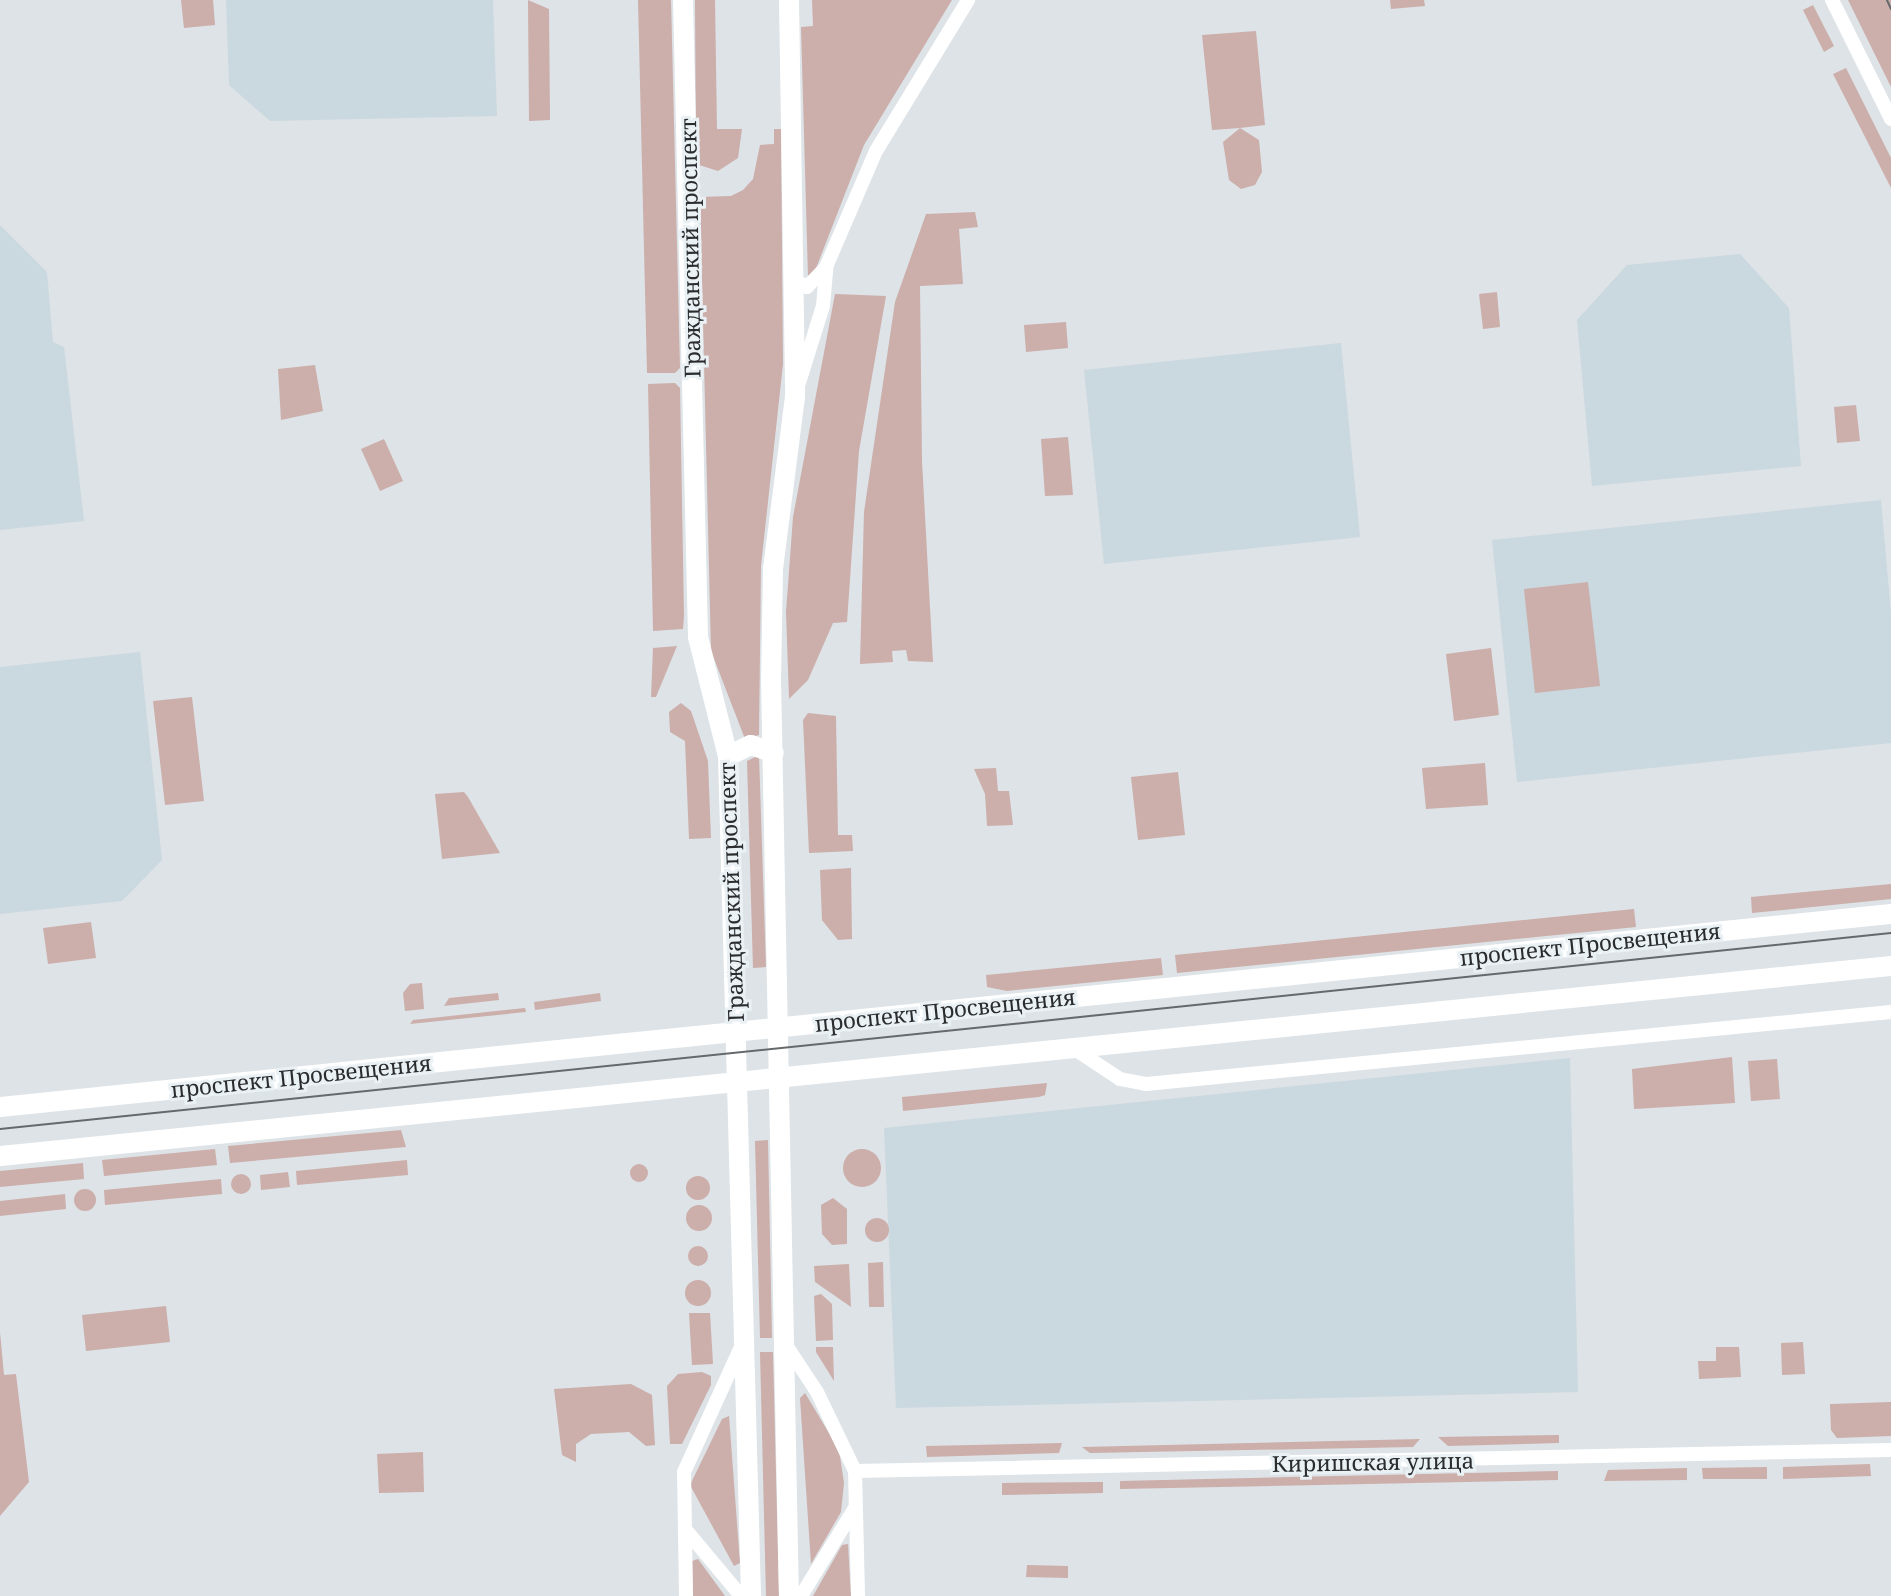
<!DOCTYPE html>
<html>
<head>
<meta charset="utf-8">
<style>
	body { margin:0 }
	#map { position:relative; width:1891px; height:1596px; overflow:hidden; background:#dde3e7; font-family:"Noto Serif",serif }
	div>[style] { position:absolute }
	.built>* { inset:0; background:#cad8df }
	.green>* { inset:0; background:#ccaeaa }
	.round { border-radius:50% }
	.street>* { height:14px; margin:-7px; padding:0 7px; transform-origin:7px; border-radius:7px; background:#fff }
	.secondary>* { height:20px; margin:-10px; padding:0 10px; transform-origin:10px; border-radius:10px; background:#fff }
	.tram>* { height:2px; margin:-1px; padding:0 1px; transform-origin:1px; border-radius:1px; background:#65696b }
	span { translate:-50% -50%; white-space:nowrap; text-align:center; line-height:1.15; -webkit-text-stroke:6px #eaf1f5; paint-order:stroke }
	.street-label { font-size:22px; color:#2a2c2e }
</style>
</head>
<body>
<div id="map">
	<div class="built">
		<div style="clip-path:polygon(226px 0,493px 0,497px 116px,270px 121px,229px 85px)"></div>
		<div style="clip-path:polygon(0 225px,47px 272px,53px 342px,64px 347px,84px 521px,0 530px)"></div>
		<div style="clip-path:polygon(1740px 254px,1789px 308px,1801px 466px,1592px 486px,1577px 320px,1627px 265px)"></div>
		<div style="clip-path:polygon(1341px 343px,1360px 537px,1104px 564px,1084px 370px)"></div>
		<div style="clip-path:polygon(1881px 500px,1891px 614px,1891px 743px,1517px 782px,1492px 540px)"></div>
		<div style="clip-path:polygon(140px 652px,162px 860px,122px 901px,0 914px,0 667px)"></div>
		<div style="clip-path:polygon(1570px 1058px,1578px 1392px,896px 1408px,884px 1128px)"></div>
	</div>
	<div class="green">
		<div style="clip-path:polygon(181px 0,213px 0,215px 25px,184px 28px)"></div>
		<div style="clip-path:polygon(528px 0,549px 9px,550px 120px,529px 121px)"></div>
		<div style="clip-path:polygon(638px 0,671px 0,680px 368px,675px 373px,647px 373px)"></div>
		<div style="clip-path:polygon(695px 0,715px 0,717px 129px,742px 129px,738px 158px,718px 171px,696px 164px)"></div>
		<div style="clip-path:polygon(812px 0,952px 0,864px 145px,813px 276px,808px 277px,801px 27px,813px 26px)"></div>
		<div style="clip-path:polygon(1390px 0,1424px 0,1425px 6px,1391px 9px)"></div>
		<div style="clip-path:polygon(1848px 0,1891px 0,1891px 87px)"></div>
		<div style="clip-path:polygon(1813px 5px,1834px 46px,1824px 52px,1803px 10px)"></div>
		<div style="clip-path:polygon(1256px 31px,1265px 125px,1240px 128px,1259px 140px,1262px 172px,1255px 185px,1241px 189px,1229px 180px,1223px 142px,1240px 128px,1212px 130px,1202px 35px)"></div>
		<div style="clip-path:polygon(1846px 68px,1891px 158px,1891px 188px,1833px 74px)"></div>
		<div style="clip-path:polygon(774px 129px,781px 129px,783px 364px,761px 566px,759px 735px,745px 739px,711px 651px,700px 197px,731px 196px,743px 190px,753px 179px,760px 145px,774px 144px)"></div>
		<div style="clip-path:polygon(975px 212px,978px 227px,959px 229px,963px 284px,920px 286px,922px 461px,933px 662px,908px 661px,906px 650px,892px 651px,893px 662px,860px 664px,864px 512px,895px 302px,926px 214px)"></div>
		<div style="clip-path:polygon(1497px 292px,1500px 327px,1483px 329px,1479px 294px)"></div>
		<div style="clip-path:polygon(835px 294px,886px 296px,859px 451px,847px 622px,833px 623px,808px 680px,789px 699px,786px 612px,793px 517px)"></div>
		<div style="clip-path:polygon(1066px 322px,1068px 348px,1026px 352px,1024px 325px)"></div>
		<div style="clip-path:polygon(315px 365px,323px 411px,281px 420px,278px 369px)"></div>
		<div style="clip-path:polygon(675px 383px,680px 388px,684px 616px,683px 629px,653px 631px,648px 384px)"></div>
		<div style="clip-path:polygon(1856px 405px,1860px 441px,1837px 443px,1834px 407px)"></div>
		<div style="clip-path:polygon(1068px 437px,1073px 495px,1045px 496px,1041px 439px)"></div>
		<div style="clip-path:polygon(384px 439px,403px 481px,380px 491px,361px 449px)"></div>
		<div style="clip-path:polygon(1588px 582px,1600px 686px,1535px 693px,1524px 589px)"></div>
		<div style="clip-path:polygon(677px 646px,656px 697px,651px 697px,653px 648px)"></div>
		<div style="clip-path:polygon(1491px 648px,1499px 715px,1454px 721px,1446px 654px)"></div>
		<div style="clip-path:polygon(192px 697px,204px 801px,165px 805px,153px 701px)"></div>
		<div style="clip-path:polygon(681px 703px,691px 711px,708px 761px,711px 838px,689px 839px,685px 741px,670px 732px,669px 712px)"></div>
		<div style="clip-path:polygon(808px 713px,836px 716px,838px 835px,852px 835px,853px 851px,809px 853px,803px 720px)"></div>
		<div style="clip-path:polygon(759px 755px,766px 967px,753px 968px,747px 761px)"></div>
		<div style="clip-path:polygon(1485px 763px,1488px 805px,1426px 809px,1422px 768px)"></div>
		<div style="clip-path:polygon(996px 768px,998px 791px,1009px 791px,1013px 825px,987px 826px,985px 794px,974px 769px)"></div>
		<div style="clip-path:polygon(1178px 772px,1185px 835px,1138px 840px,1131px 777px)"></div>
		<div style="clip-path:polygon(464px 792px,468px 797px,500px 853px,442px 859px,435px 794px)"></div>
		<div style="clip-path:polygon(851px 868px,852px 939px,838px 940px,822px 920px,820px 870px)"></div>
		<div style="clip-path:polygon(1891px 884px,1891px 899px,1752px 913px,1751px 897px)"></div>
		<div style="clip-path:polygon(1634px 909px,1636px 927px,1177px 973px,1175px 955px)"></div>
		<div style="clip-path:polygon(91px 922px,96px 958px,48px 964px,43px 928px)"></div>
		<div style="clip-path:polygon(1161px 958px,1163px 975px,1007px 991px,987px 987px,986px 975px)"></div>
		<div style="clip-path:polygon(422px 983px,424px 1009px,405px 1011px,403px 993px,410px 984px)"></div>
		<div style="clip-path:polygon(498px 993px,499px 1000px,444px 1006px,449px 998px)"></div>
		<div style="clip-path:polygon(600px 993px,601px 1001px,535px 1010px,534px 1002px)"></div>
		<div style="clip-path:polygon(525px 1008px,526px 1012px,410px 1024px,413px 1020px)"></div>
		<div style="clip-path:polygon(1732px 1057px,1735px 1103px,1634px 1109px,1632px 1069px)"></div>
		<div style="clip-path:polygon(1777px 1059px,1780px 1099px,1751px 1101px,1748px 1061px)"></div>
		<div style="clip-path:polygon(1047px 1083px,1045px 1095px,1039px 1097px,903px 1111px,902px 1097px)"></div>
		<div style="clip-path:polygon(401px 1130px,406px 1147px,230px 1163px,228px 1146px)"></div>
		<div style="clip-path:polygon(768px 1140px,772px 1338px,760px 1338px,755px 1141px)"></div>
		<div style="clip-path:polygon(215px 1149px,217px 1165px,104px 1176px,102px 1160px)"></div>
		<div class="round" style="left:843px;top:1149px;width:38px;height:38px"></div>
		<div style="clip-path:polygon(407px 1160px,408px 1175px,297px 1185px,296px 1171px)"></div>
		<div style="clip-path:polygon(83px 1163px,84px 1179px,0 1187px,0 1171px)"></div>
		<div class="round" style="left:630px;top:1164px;width:18px;height:18px"></div>
		<div style="clip-path:polygon(288px 1172px,290px 1187px,261px 1190px,260px 1175px)"></div>
		<div class="round" style="left:231px;top:1174px;width:20px;height:20px"></div>
		<div class="round" style="left:686px;top:1176px;width:24px;height:24px"></div>
		<div style="clip-path:polygon(221px 1179px,222px 1194px,105px 1205px,104px 1190px)"></div>
		<div class="round" style="left:74px;top:1189px;width:22px;height:22px"></div>
		<div style="clip-path:polygon(65px 1194px,66px 1209px,0 1216px,0 1201px)"></div>
		<div style="clip-path:polygon(833px 1198px,847px 1209px,847px 1244px,832px 1245px,822px 1234px,821px 1205px)"></div>
		<div class="round" style="left:686px;top:1205px;width:26px;height:26px"></div>
		<div class="round" style="left:865px;top:1218px;width:24px;height:24px"></div>
		<div class="round" style="left:688px;top:1246px;width:20px;height:20px"></div>
		<div style="clip-path:polygon(883px 1262px,884px 1307px,869px 1307px,868px 1263px)"></div>
		<div style="clip-path:polygon(849px 1264px,851px 1307px,815px 1282px,814px 1266px)"></div>
		<div class="round" style="left:685px;top:1280px;width:26px;height:26px"></div>
		<div style="clip-path:polygon(821px 1294px,832px 1304px,833px 1340px,816px 1341px,814px 1296px)"></div>
		<div style="clip-path:polygon(166px 1306px,170px 1342px,86px 1351px,82px 1315px)"></div>
		<div style="clip-path:polygon(689px 1313px,710px 1313px,713px 1364px,692px 1365px)"></div>
		<div style="clip-path:polygon(0 1332px,4px 1375px,16px 1374px,29px 1482px,0 1516px)"></div>
		<div style="clip-path:polygon(1803px 1342px,1805px 1374px,1782px 1375px,1781px 1343px)"></div>
		<div style="clip-path:polygon(816px 1347px,833px 1347px,834px 1381px,816px 1352px)"></div>
		<div style="clip-path:polygon(1716px 1347px,1739px 1347px,1741px 1377px,1699px 1379px,1698px 1361px,1716px 1361px)"></div>
		<div style="clip-path:polygon(760px 1352px,773px 1352px,779px 1596px,766px 1596px)"></div>
		<div style="clip-path:polygon(702px 1372px,711px 1376px,711px 1385px,682px 1444px,670px 1444px,667px 1386px,678px 1374px)"></div>
		<div style="clip-path:polygon(631px 1384px,652px 1395px,655px 1445px,646px 1446px,629px 1432px,591px 1434px,576px 1444px,576px 1462px,562px 1455px,554px 1389px)"></div>
		<div style="clip-path:polygon(805px 1393px,839px 1450px,844px 1483px,841px 1512px,811px 1564px,800px 1398px)"></div>
		<div style="clip-path:polygon(1891px 1402px,1891px 1436px,1837px 1438px,1831px 1430px,1830px 1404px)"></div>
		<div style="clip-path:polygon(729px 1416px,740px 1563px,734px 1566px,690px 1485px,722px 1419px)"></div>
		<div style="clip-path:polygon(1559px 1435px,1559px 1443px,1448px 1446px,1438px 1437px)"></div>
		<div style="clip-path:polygon(1420px 1439px,1413px 1447px,1090px 1453px,1082px 1447px)"></div>
		<div style="clip-path:polygon(1062px 1443px,1059px 1453px,927px 1457px,926px 1446px)"></div>
		<div style="clip-path:polygon(423px 1452px,424px 1492px,379px 1493px,377px 1454px)"></div>
		<div style="clip-path:polygon(1870px 1464px,1871px 1476px,1783px 1479px,1783px 1467px)"></div>
		<div style="clip-path:polygon(1767px 1467px,1767px 1479px,1703px 1479px,1702px 1468px)"></div>
		<div style="clip-path:polygon(1687px 1468px,1687px 1480px,1604px 1481px,1608px 1470px)"></div>
		<div style="clip-path:polygon(1558px 1471px,1558px 1480px,1120px 1489px,1120px 1481px)"></div>
		<div style="clip-path:polygon(1103px 1482px,1103px 1493px,1002px 1495px,1002px 1483px)"></div>
		<div style="clip-path:polygon(848px 1544px,851px 1596px,813px 1596px,842px 1545px)"></div>
		<div style="clip-path:polygon(698px 1559px,725px 1596px,693px 1596px,692px 1561px)"></div>
		<div style="clip-path:polygon(1027px 1565px,1068px 1566px,1068px 1578px,1026px 1577px)"></div>
	</div>
	<div class="street">
		<div style="left:1832px;top:0;width:133px;rotate:63.6deg"></div>
		<div style="left:794px;top:280px;width:15px;rotate:28deg"></div>
		<div style="left:807px;top:287px;width:28px;rotate:-46deg"></div>
		<div style="left:826px;top:267px;width:126px;rotate:-66.7deg"></div>
		<div style="left:876px;top:151px;width:177px;rotate:-58.6deg"></div>
		<div style="left:799px;top:383px;width:81px;rotate:-72.7deg"></div>
		<div style="left:823px;top:306px;width:38px;rotate:-85deg"></div>
		<div style="left:1073px;top:1048px;width:56px;rotate:33.4deg"></div>
		<div style="left:1120px;top:1079px;width:26px;rotate:11deg"></div>
		<div style="left:1146px;top:1084px;width:748px;rotate:-5.52deg"></div>
		<div style="left:786px;top:1345px;width:56px;rotate:56.6deg"></div>
		<div style="left:817px;top:1392px;width:88px;rotate:64.3deg"></div>
		<div style="left:855px;top:1471px;width:125px;rotate:88.6deg"></div>
		<div style="left:855px;top:1471px;width:1036px;rotate:-1.16deg"></div>
		<div style="left:685px;top:1529px;width:87px;rotate:50.1deg"></div>
		<div style="left:686px;top:1596px;width:124px;rotate:-90.9deg"></div>
		<div style="left:684px;top:1472px;width:135px;rotate:-65.5deg"></div>
		<div style="left:801px;top:1596px;width:103px;rotate:-58.5deg"></div>
	</div>
	<div class="secondary">
		<div style="left:683px;top:0;width:637px;rotate:88.65deg"></div>
		<div style="left:698px;top:637px;width:123px;rotate:75.9deg"></div>
		<div style="left:728px;top:756px;width:840px;rotate:88.43deg"></div>
		<div style="left:789px;top:0;width:397px;rotate:89.1deg"></div>
		<div style="left:795px;top:397px;width:172px;rotate:97.3deg"></div>
		<div style="left:773px;top:568px;width:111px;rotate:91deg"></div>
		<div style="left:771px;top:679px;width:917px;rotate:88.88deg"></div>
		<div style="left:728px;top:756px;width:25px;rotate:-26deg"></div>
		<div style="left:751px;top:745px;width:24px;rotate:19deg"></div>
		<div style="left:0;top:1107px;width:1901px;rotate:-5.83deg"></div>
		<div style="left:0;top:1156px;width:1901px;rotate:-5.74deg"></div>
	</div>
	<div class="tram">
		<div style="left:1887px;top:0;width:10px;rotate:66deg"></div>
		<div style="left:0;top:1129px;width:1901px;rotate:-5.92deg"></div>
	</div>
	<div class="street-label">
		<span style="left:690px;top:248px;rotate:-91deg">Гражданский проспект</span>
		<span style="left:731px;top:892px;rotate:-92deg">Гражданский проспект</span>
		<span style="left:1590px;top:944px;rotate:-6deg">проспект Просвещения</span>
		<span style="left:945px;top:1010px;rotate:-6deg">проспект Просвещения</span>
		<span style="left:301px;top:1076px;rotate:-6deg">проспект Просвещения</span>
		<span style="left:1373px;top:1462px;rotate:-1deg">Киришская улица</span>
	</div>
</div>
</body>
</html>
